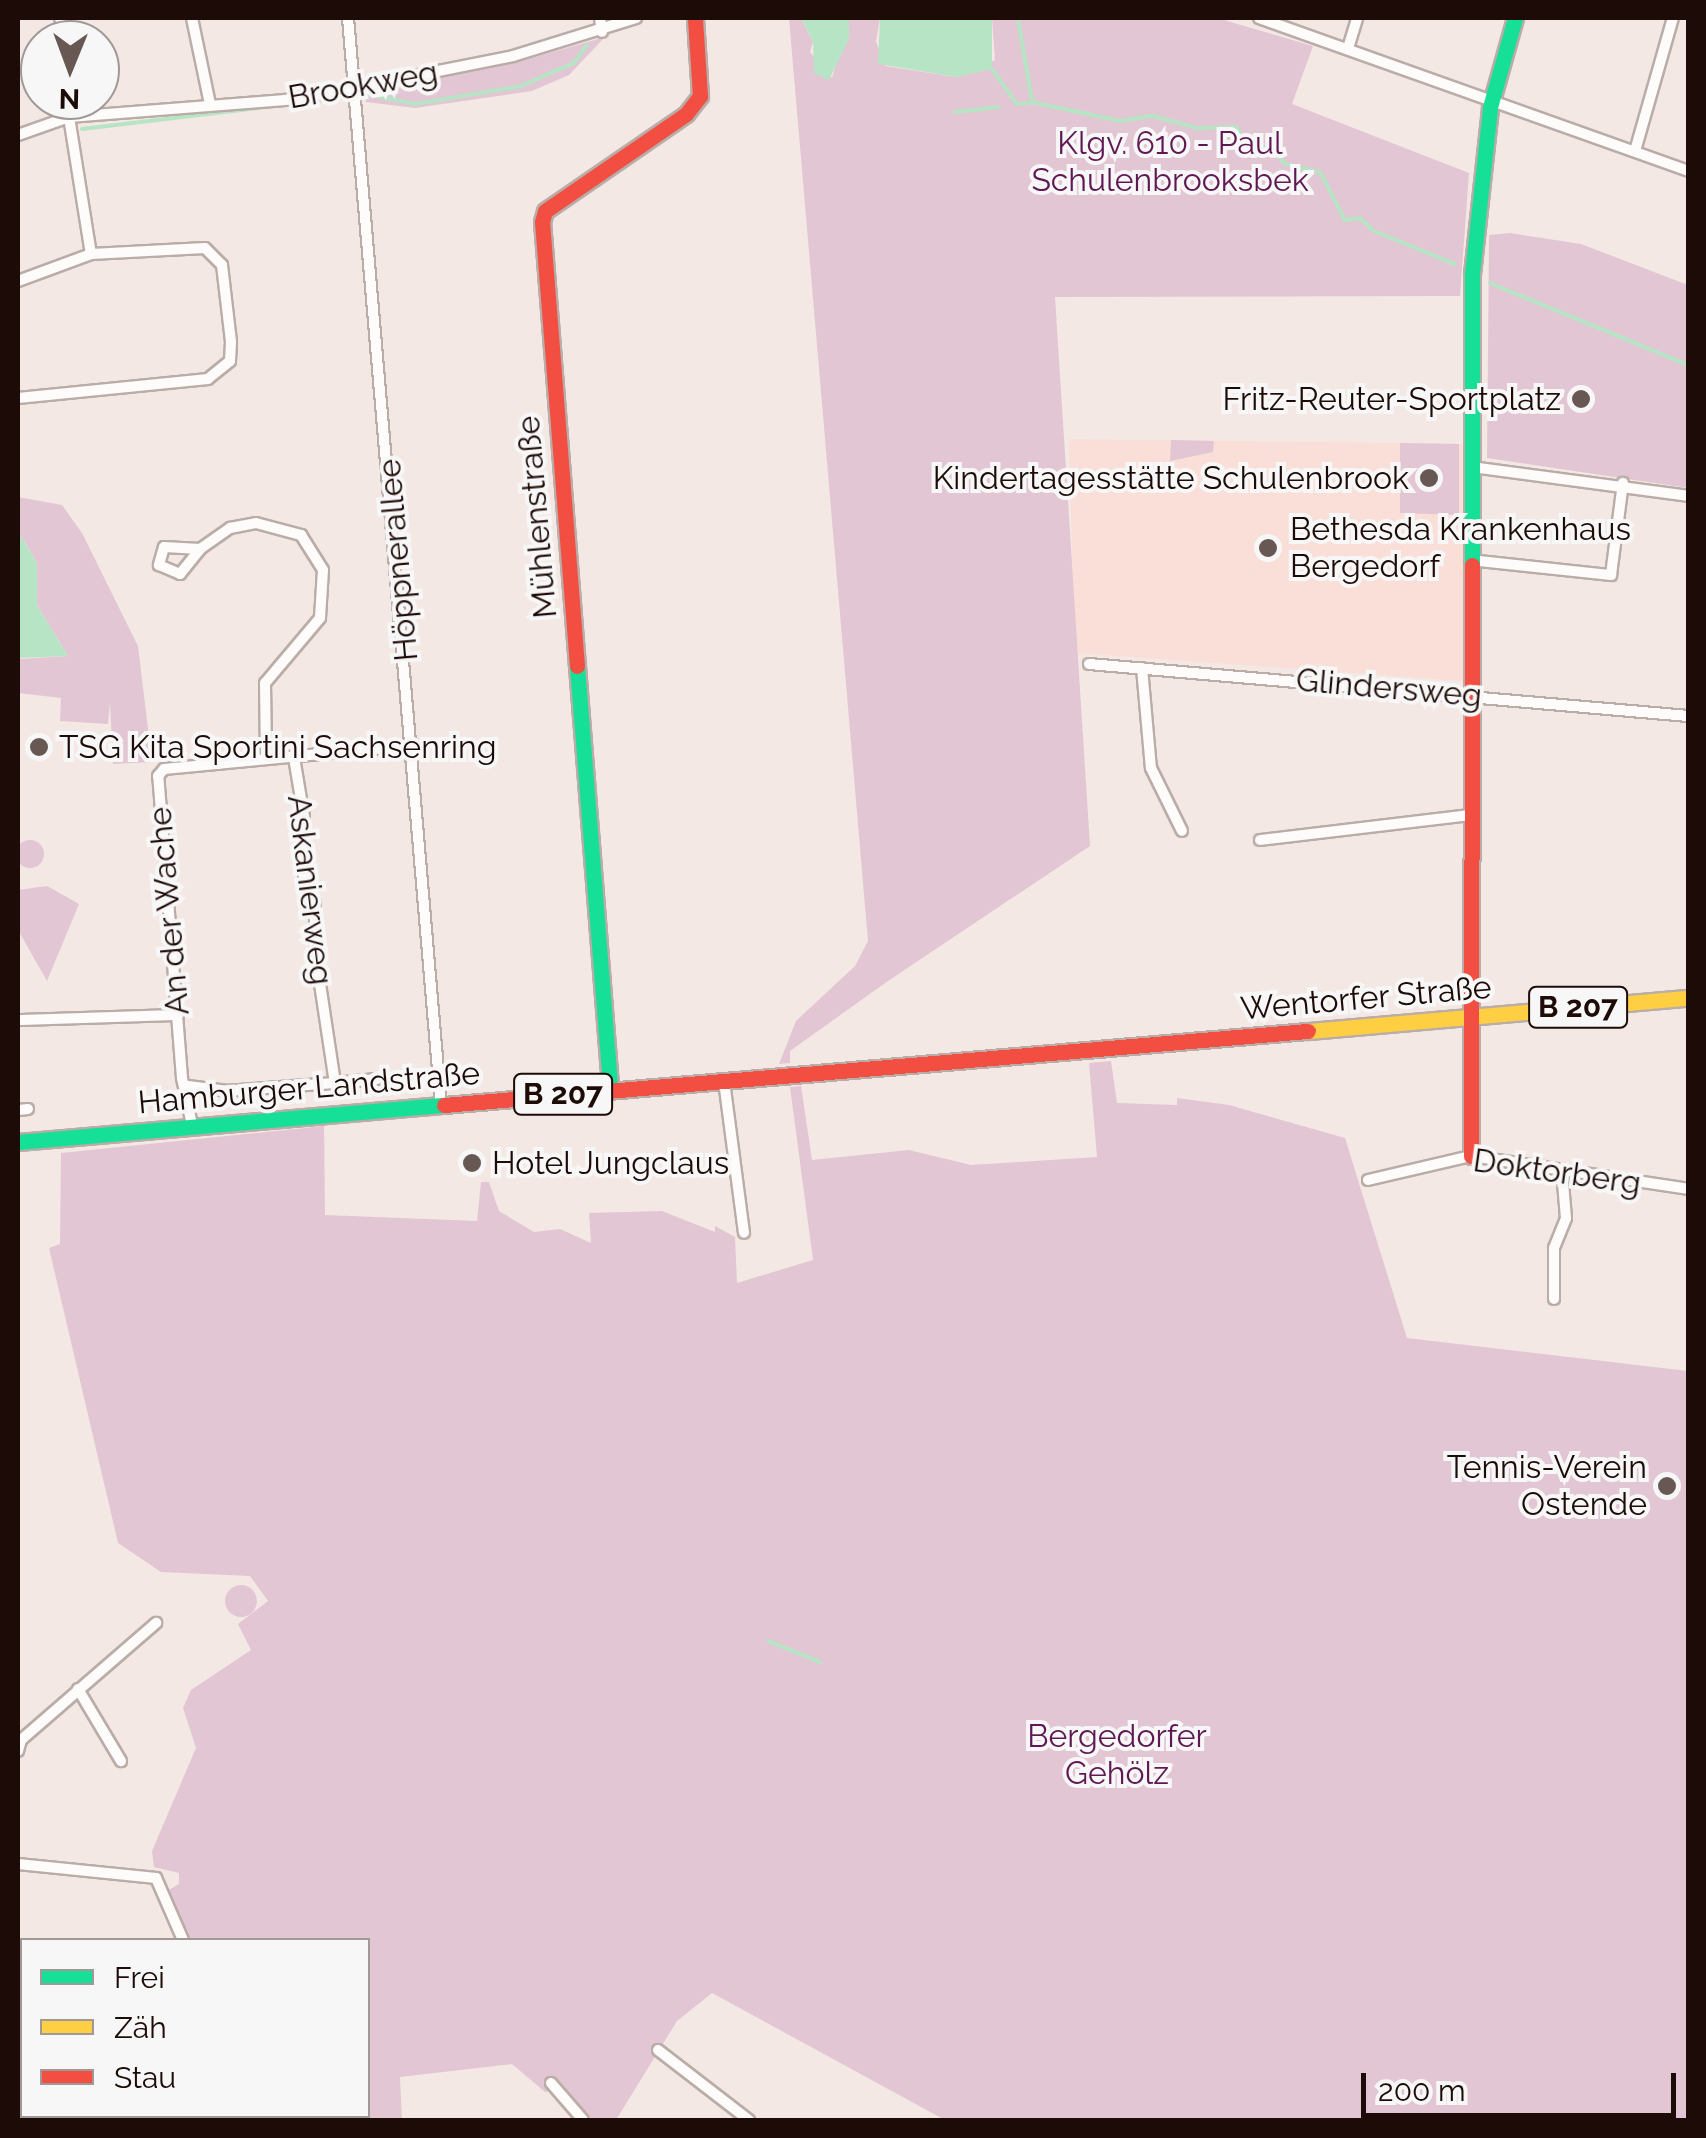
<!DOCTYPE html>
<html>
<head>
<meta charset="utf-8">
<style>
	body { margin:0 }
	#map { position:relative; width:1706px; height:2138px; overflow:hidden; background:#f4e8e4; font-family:Raleway,sans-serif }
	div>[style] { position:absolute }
	.built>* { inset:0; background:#f9dfd7 }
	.green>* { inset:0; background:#e2c6d4 }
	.round { border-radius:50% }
	.water>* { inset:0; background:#b7e4c5 }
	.stream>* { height:4px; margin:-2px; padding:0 2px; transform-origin:2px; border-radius:2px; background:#b7e4c5 }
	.roads { filter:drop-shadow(2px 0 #baaca7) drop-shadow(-2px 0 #baaca7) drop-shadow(0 2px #baaca7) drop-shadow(0 -2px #baaca7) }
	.street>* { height:10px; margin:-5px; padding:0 5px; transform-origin:5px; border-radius:5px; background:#fdfcfb }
	.fast>* { height:15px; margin:-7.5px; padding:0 7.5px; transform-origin:7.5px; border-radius:7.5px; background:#16e098 }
	.slow>* { height:15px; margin:-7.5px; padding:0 7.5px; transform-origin:7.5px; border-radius:7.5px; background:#ffcf43 }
	.jam>* { height:15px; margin:-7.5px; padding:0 7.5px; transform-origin:7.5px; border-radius:7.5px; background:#f24e42 }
	.dots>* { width:28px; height:28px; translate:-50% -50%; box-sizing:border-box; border:5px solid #f7f7f7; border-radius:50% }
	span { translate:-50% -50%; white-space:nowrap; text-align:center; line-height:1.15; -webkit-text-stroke:8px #f7f7f7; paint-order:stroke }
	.shield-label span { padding:2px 8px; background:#f7f7f7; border:2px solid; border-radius:8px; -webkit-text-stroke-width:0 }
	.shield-label { font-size:30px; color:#1d0b07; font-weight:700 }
	.street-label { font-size:32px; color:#1d0b07 }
	.park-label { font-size:32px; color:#601852 }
	.poi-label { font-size:32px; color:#1d0b07 }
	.right { translate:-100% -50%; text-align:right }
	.left { translate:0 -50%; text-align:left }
	.frame { position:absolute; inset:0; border:20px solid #1d0b07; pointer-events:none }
	.legend { position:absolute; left:20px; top:1938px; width:350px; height:180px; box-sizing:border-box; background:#f7f7f7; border:2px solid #a09997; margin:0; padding:12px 18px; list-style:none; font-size:30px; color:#1d0b07 }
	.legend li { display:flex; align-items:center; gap:20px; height:50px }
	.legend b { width:50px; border:2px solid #a09997 }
	.north { position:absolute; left:20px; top:20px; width:100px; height:100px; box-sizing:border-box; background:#f7f7f7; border:2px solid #a09997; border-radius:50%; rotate:181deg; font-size:28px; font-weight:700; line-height:40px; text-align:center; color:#1d0b07 }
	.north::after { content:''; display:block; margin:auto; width:35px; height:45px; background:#685854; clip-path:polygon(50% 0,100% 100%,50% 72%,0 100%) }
	.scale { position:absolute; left:1361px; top:2073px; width:315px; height:45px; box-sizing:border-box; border:5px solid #1d0b07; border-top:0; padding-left:12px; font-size:30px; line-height:35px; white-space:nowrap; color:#1d0b07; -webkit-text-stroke:8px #f7f7f7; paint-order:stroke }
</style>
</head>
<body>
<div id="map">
	<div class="built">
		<div style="clip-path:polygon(1069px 439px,1466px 444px,1463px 681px,1075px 653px)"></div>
	</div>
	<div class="green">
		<div style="clip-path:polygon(789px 18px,801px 18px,813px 42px,810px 52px,832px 78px,849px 18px,880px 18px,876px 41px,885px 66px,957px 77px,995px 60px,992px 18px,1217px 18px,1313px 46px,1292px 104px,1469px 173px,1460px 296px,1055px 297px,1090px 846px,888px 981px,790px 1051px,790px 1063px,779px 1064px,796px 1021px,855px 966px,868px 941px)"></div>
		<div style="clip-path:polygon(605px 37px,569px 75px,532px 91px,415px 108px,366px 102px,365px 90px,514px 63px)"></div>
		<div style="clip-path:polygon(1510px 233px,1581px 244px,1688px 285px,1688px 488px,1487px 458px,1489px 235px)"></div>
		<div style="clip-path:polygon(1171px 440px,1214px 441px,1213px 452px,1170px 461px)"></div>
		<div style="clip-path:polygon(1400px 443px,1459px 444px,1459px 515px,1400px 513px)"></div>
		<div style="clip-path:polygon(18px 497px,62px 505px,82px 533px,138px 646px,152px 762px,113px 764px,110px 703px,108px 724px,60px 721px,61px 698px,18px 693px,19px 659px,68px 656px,37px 605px,37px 563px,18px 531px)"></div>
		<div class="round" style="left:16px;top:840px;width:28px;height:28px"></div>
		<div style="clip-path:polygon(47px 886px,79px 904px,47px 981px,18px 930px,18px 890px)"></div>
		<div style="clip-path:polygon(1111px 1061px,1117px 1103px,1177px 1105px,1177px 1098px,1229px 1105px,1345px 1138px,1407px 1338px,1688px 1371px,1688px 2120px,945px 2120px,712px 1993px,677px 2021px,616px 2120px,593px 2120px,563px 2088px,545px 2092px,512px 2064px,400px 2077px,402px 2120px,306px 2120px,368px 2116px,368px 1940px,189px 1940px,165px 1892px,179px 1884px,179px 1873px,154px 1867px,152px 1851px,196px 1748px,183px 1708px,191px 1690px,251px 1650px,238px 1624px,268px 1601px,250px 1576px,161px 1572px,118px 1543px,49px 1248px,60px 1244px,61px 1153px,324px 1126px,325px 1215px,477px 1221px,481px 1182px,489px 1182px,499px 1211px,534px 1232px,560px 1229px,591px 1243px,589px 1213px,662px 1211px,715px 1232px,715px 1226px,735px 1237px,737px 1283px,813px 1260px,790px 1087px,801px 1086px,812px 1160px,909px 1150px,971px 1165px,1097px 1157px,1089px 1063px)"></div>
		<div class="round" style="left:225px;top:1585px;width:32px;height:32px"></div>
	</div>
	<div class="water">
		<div style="clip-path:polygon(801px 18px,849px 18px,849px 39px,829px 80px,814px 73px,813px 42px)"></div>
		<div style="clip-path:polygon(880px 18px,992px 18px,992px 69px,957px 77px,878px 64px)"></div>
		<div style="clip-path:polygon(18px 531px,37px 563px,37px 605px,68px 656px,18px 658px)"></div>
	</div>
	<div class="stream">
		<div style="left:1018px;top:18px;width:85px;rotate:80.5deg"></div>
		<div style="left:1032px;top:102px;width:90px;rotate:12.2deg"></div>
		<div style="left:1120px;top:121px;width:33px;rotate:-9deg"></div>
		<div style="left:1153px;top:116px;width:46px;rotate:15.3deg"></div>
		<div style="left:1197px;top:128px;width:39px;rotate:-1deg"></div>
		<div style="left:1236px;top:127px;width:25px;rotate:56deg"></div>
		<div style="left:1250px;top:148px;width:21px"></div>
		<div style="left:1271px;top:148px;width:21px;rotate:49deg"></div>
		<div style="left:1285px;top:164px;width:36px;rotate:13deg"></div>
		<div style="left:1320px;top:172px;width:54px;rotate:62.5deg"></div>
		<div style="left:1345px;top:220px;width:15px;rotate:-8deg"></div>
		<div style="left:1360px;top:218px;width:19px;rotate:43deg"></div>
		<div style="left:1374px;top:231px;width:87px;rotate:22.2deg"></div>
		<div style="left:992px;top:69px;width:43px;rotate:54.5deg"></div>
		<div style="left:1017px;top:104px;width:12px;rotate:-5deg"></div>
		<div style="left:363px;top:93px;width:53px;rotate:11.9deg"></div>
		<div style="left:415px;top:104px;width:108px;rotate:-9.6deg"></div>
		<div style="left:521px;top:86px;width:58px;rotate:-23.5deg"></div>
		<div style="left:574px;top:63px;width:22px;rotate:-54deg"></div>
		<div style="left:955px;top:112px;width:44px;rotate:-6.5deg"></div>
		<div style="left:82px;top:129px;width:270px;rotate:-6.8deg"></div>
		<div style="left:1490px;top:283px;width:214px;rotate:22.5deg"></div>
		<div style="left:768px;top:1641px;width:56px;rotate:22deg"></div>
	</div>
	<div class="roads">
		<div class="street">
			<div style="left:60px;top:18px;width:23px;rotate:75deg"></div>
			<div style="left:192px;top:18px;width:88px;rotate:78.2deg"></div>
			<div style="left:348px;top:18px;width:1090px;rotate:85.11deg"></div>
			<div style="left:600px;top:18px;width:14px;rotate:82deg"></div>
			<div style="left:1259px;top:18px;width:455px;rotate:19.6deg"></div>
			<div style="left:1349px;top:45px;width:28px;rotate:-73deg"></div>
			<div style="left:80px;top:100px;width:16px;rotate:75deg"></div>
			<div style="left:69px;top:117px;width:139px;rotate:80.9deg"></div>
			<div style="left:18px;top:135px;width:54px;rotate:-19.4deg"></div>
			<div style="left:69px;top:117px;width:217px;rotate:-4.5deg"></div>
			<div style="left:285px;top:100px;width:74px;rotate:-10.1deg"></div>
			<div style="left:358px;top:87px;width:158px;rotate:-11.3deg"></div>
			<div style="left:513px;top:56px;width:129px;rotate:-17.2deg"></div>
			<div style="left:1635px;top:151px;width:138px;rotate:-74.1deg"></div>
			<div style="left:18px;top:281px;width:78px;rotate:-20.3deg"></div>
			<div style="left:91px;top:254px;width:114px;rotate:-3deg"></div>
			<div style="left:205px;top:248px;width:24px;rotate:45deg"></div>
			<div style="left:222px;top:265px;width:78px;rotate:83.3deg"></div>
			<div style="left:231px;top:342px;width:19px;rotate:93deg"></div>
			<div style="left:230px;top:361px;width:28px;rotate:141deg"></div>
			<div style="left:208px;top:379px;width:191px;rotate:174.3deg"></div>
			<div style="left:1472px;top:467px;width:218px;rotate:7.6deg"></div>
			<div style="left:200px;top:549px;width:36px;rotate:-177deg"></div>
			<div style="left:164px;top:547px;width:19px;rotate:106deg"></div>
			<div style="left:159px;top:565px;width:23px;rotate:23deg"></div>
			<div style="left:180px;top:574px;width:32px;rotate:-51deg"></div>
			<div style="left:200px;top:549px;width:37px;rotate:-35deg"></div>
			<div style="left:230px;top:528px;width:26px;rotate:-11deg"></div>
			<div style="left:256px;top:523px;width:47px;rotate:14.9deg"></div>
			<div style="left:301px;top:535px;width:41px;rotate:57.8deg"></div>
			<div style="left:323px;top:570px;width:48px;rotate:93.6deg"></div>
			<div style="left:320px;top:618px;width:85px;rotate:130.2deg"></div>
			<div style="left:265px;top:683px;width:76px;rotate:89.2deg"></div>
			<div style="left:1470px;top:560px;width:142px;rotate:6.1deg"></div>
			<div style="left:1611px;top:575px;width:93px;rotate:-82.6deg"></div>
			<div style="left:1089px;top:664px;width:601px;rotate:4.96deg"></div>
			<div style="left:1142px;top:668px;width:100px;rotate:84.9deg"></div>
			<div style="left:1151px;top:768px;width:70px;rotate:63.8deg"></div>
			<div style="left:1260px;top:840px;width:211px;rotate:-6.8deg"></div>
			<div style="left:18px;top:1020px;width:160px;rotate:-1.8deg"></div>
			<div style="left:724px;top:1081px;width:153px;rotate:82.5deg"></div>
			<div style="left:335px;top:1083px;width:42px;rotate:-5.4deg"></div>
			<div style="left:188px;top:1086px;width:38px;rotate:7deg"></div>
			<div style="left:226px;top:1091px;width:109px;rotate:-4.2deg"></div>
			<div style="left:335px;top:1083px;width:134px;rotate:-98.6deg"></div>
			<div style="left:315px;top:951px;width:48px;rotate:-90deg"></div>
			<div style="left:315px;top:903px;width:19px;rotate:-125deg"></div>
			<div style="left:304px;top:887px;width:70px;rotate:-90deg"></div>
			<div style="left:304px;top:817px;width:61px;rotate:-99.5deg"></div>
			<div style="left:18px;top:1110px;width:10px;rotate:-6deg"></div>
			<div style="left:192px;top:1125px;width:48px;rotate:-102deg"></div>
			<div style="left:182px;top:1078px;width:303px;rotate:-94.5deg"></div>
			<div style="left:158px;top:776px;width:9px;rotate:-49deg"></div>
			<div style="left:164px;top:769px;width:251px;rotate:-5.5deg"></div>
			<div style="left:1368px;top:1180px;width:106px;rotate:-13.1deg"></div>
			<div style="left:1471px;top:1156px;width:219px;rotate:8.6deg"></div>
			<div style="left:1554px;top:1299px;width:51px;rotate:-90deg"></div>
			<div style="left:1554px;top:1248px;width:32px;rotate:-68deg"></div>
			<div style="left:1566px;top:1218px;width:47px;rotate:-94.9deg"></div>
			<div style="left:78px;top:1689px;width:84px;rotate:59.2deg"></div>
			<div style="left:18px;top:1751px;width:11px;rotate:-75deg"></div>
			<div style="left:21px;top:1740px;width:179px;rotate:-40.9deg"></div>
			<div style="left:18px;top:1864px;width:139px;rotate:5.8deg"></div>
			<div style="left:156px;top:1878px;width:68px;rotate:66.5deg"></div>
			<div style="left:18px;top:2030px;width:16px;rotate:75deg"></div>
			<div style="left:658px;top:2050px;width:115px;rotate:37.6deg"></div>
			<div style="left:18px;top:2060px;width:4px;rotate:-27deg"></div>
			<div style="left:551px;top:2083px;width:49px;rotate:49.1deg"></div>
			<div style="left:67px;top:2116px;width:6px;rotate:45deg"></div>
			<div style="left:261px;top:2120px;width:4px;rotate:-90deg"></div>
		</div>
		<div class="fast">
			<div style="left:1472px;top:565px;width:291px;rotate:-90deg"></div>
			<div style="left:1472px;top:274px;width:168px;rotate:-83.8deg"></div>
			<div style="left:1490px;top:107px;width:92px;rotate:-74.3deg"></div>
			<div style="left:577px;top:666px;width:425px;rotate:85.5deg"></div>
			<div style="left:18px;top:1142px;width:428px;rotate:-5deg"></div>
		</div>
		<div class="slow">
			<div style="left:1308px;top:1031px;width:381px;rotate:-5deg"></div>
		</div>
		<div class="jam">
			<div style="left:577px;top:666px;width:445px;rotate:-94.5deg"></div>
			<div style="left:542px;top:222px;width:11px;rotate:-75deg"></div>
			<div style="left:545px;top:211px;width:171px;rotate:-34.5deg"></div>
			<div style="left:686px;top:114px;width:23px;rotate:-52deg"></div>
			<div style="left:700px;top:96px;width:78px;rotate:-93.7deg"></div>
			<div style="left:444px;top:1105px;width:867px;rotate:-4.9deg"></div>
			<div style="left:1471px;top:1156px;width:591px;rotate:-89.9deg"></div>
		</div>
	</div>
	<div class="dots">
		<div style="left:1581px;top:399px;background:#685854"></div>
		<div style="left:1429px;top:478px;background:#685854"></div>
		<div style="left:1268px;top:548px;background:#685854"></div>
		<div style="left:39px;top:747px;background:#685854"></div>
		<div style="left:472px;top:1163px;background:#685854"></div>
		<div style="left:1667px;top:1486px;background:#685854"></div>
	</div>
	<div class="shield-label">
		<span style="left:1578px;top:1007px">B 207</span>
		<span style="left:563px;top:1094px">B 207</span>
	</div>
	<div class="street-label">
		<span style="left:363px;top:85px;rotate:-10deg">Brookweg</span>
		<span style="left:537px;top:517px;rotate:-95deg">Mühlenstraße</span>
		<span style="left:398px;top:560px;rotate:-95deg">Höppnerallee</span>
		<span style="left:1389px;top:688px;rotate:5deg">Glindersweg</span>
		<span style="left:310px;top:890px;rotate:83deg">Askanierweg</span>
		<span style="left:169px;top:911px;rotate:-95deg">An der Wache</span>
		<span style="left:1366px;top:998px;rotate:-5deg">Wentorfer Straße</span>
		<span style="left:309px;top:1088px;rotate:-5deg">Hamburger Landstraße</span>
		<span style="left:1557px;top:1172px;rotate:8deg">Doktorberg</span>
	</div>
	<div class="park-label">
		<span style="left:1170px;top:162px">Klgv. 610 - Paul<br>Schulenbrooksbek</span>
		<span style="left:1117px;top:1755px">Bergedorfer<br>Gehölz</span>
	</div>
	<div class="poi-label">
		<span class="right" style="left:1561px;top:399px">Fritz-Reuter-Sportplatz</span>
		<span class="right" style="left:1409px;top:478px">Kindertagesstätte Schulenbrook</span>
		<span class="left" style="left:1290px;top:548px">Bethesda Krankenhaus<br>Bergedorf</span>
		<span class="left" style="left:59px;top:747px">TSG Kita Sportini Sachsenring</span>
		<span class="left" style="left:492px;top:1163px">Hotel Jungclaus</span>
		<span class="right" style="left:1647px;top:1486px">Tennis-Verein<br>Ostende</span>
	</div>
	<div class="frame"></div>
	<ul class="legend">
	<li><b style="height:12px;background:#16e098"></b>Frei</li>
	<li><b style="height:12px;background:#ffcf43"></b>Zäh</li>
	<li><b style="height:12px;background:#f24e42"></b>Stau</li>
	</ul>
	<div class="north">N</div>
	<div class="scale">200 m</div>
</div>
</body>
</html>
